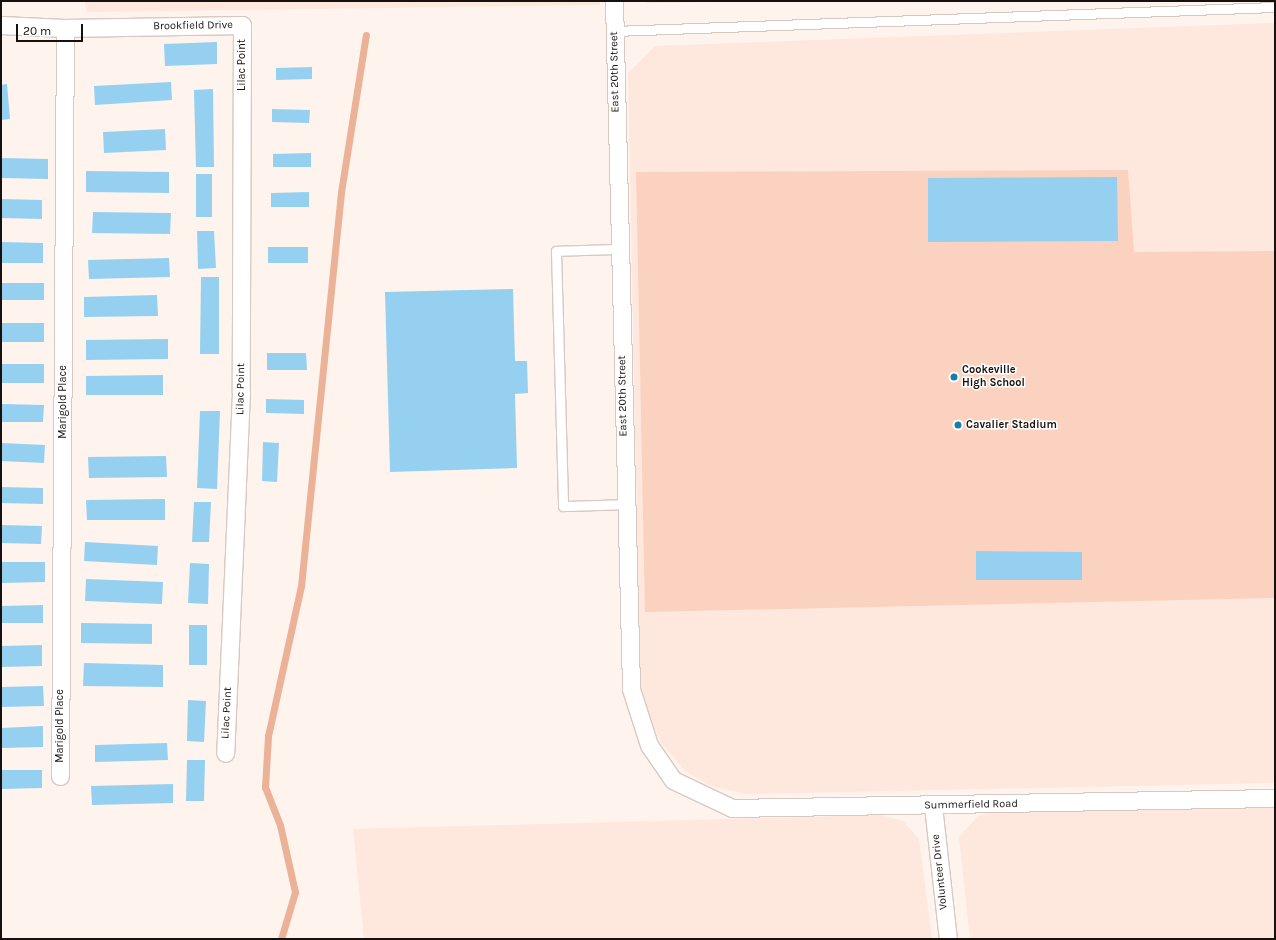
<!DOCTYPE html>
<html>
<head>
<meta charset="utf-8">
<style>
	body { margin:0 }
	#map { position:relative; width:1276px; height:940px; overflow:hidden; background:#fff3ee; font-family:Karla,sans-serif }
	div>[style] { position:absolute }
	.built>* { inset:0; background:#fee7dd }
	.green>* { inset:0; background:#fbd2bf }
	.stream>* { height:7px; margin:-3.5px; padding:0 3.5px; transform-origin:3.5px; border-radius:3.5px; background:#ebb298 }
	.building>* { inset:0; background:#95d0f1 }
	.roads { filter:drop-shadow(1px 0 #d7c9c2) drop-shadow(-1px 0 #d7c9c2) drop-shadow(0 1px #d7c9c2) drop-shadow(0 -1px #d7c9c2) }
	.service>* { height:9px; margin:-4.5px; padding:0 4.5px; transform-origin:4.5px; border-radius:4.5px; background:#fff }
	.minor>* { height:17px; margin:-8.5px; padding:0 8.5px; transform-origin:8.5px; border-radius:8.5px; background:#fff }
	.dots>* { width:11px; height:11px; translate:-50% -50%; box-sizing:border-box; border:2px solid #fff; border-radius:50% }
	span { translate:-50% -50%; white-space:nowrap; text-align:center; line-height:1.15; -webkit-text-stroke:3px #fff; paint-order:stroke }
	.street-label { font-size:11px; color:#16110f }
	.poi-label { font-size:11px; color:#16110f; font-weight:700 }
	.left { translate:0 -50%; text-align:left }
	.frame { position:absolute; inset:0; border:2px solid #16110f; pointer-events:none }
	.scale { position:absolute; left:16px; top:24px; width:67px; height:18px; box-sizing:border-box; border:2px solid #16110f; border-top:0; padding-left:5px; font-size:12px; line-height:14px; white-space:nowrap; color:#16110f; -webkit-text-stroke:3px #fff; paint-order:stroke }
</style>
</head>
<body>
<div id="map">
	<div class="built">
		<div style="clip-path:polygon(84px 1px,600px 1px,600px 5px,87px 12px)"></div>
		<div style="clip-path:polygon(643px 1px,782px 1px,648px 3px)"></div>
		<div style="clip-path:polygon(1275px 23px,1275px 783px,747px 794px,711px 786px,685px 771px,662px 744px,649px 718px,640px 681px,628px 73px,655px 46px)"></div>
		<div style="clip-path:polygon(1275px 808px,1275px 939px,970px 939px,959px 837px,978px 816px,993px 811px)"></div>
		<div style="clip-path:polygon(880px 815px,903px 821px,919px 839px,932px 939px,364px 939px,353px 829px)"></div>
	</div>
	<div class="green">
		<div style="clip-path:polygon(1128px 170px,1134px 252px,1275px 251px,1275px 598px,645px 612px,636px 172px)"></div>
	</div>
	<div class="stream">
		<div style="left:281px;top:939px;width:49px;rotate:-73.4deg"></div>
		<div style="left:295px;top:892px;width:69px;rotate:-102.6deg"></div>
		<div style="left:280px;top:825px;width:41px;rotate:-111.5deg"></div>
		<div style="left:265px;top:787px;width:51px;rotate:-86.6deg"></div>
		<div style="left:268px;top:736px;width:154px;rotate:-77.6deg"></div>
		<div style="left:301px;top:586px;width:396px;rotate:-84.2deg"></div>
		<div style="left:341px;top:192px;width:159px;rotate:-81deg"></div>
	</div>
	<div class="building">
		<div style="clip-path:polygon(217px 42px,217px 64px,165px 66px,164px 44px)"></div>
		<div style="clip-path:polygon(312px 67px,312px 79px,276px 80px,276px 68px)"></div>
		<div style="clip-path:polygon(171px 82px,172px 100px,95px 105px,94px 86px)"></div>
		<div style="clip-path:polygon(7px 84px,10px 119px,1px 120px,1px 85px)"></div>
		<div style="clip-path:polygon(213px 89px,214px 167px,196px 167px,194px 90px)"></div>
		<div style="clip-path:polygon(272px 109px,310px 110px,309px 123px,272px 122px)"></div>
		<div style="clip-path:polygon(165px 129px,166px 150px,104px 153px,103px 132px)"></div>
		<div style="clip-path:polygon(311px 153px,311px 167px,273px 167px,273px 154px)"></div>
		<div style="clip-path:polygon(1px 158px,48px 159px,48px 179px,1px 178px)"></div>
		<div style="clip-path:polygon(86px 171px,169px 172px,169px 193px,86px 192px)"></div>
		<div style="clip-path:polygon(196px 174px,212px 174px,212px 217px,196px 217px)"></div>
		<div style="clip-path:polygon(1117px 177px,1118px 241px,928px 242px,928px 178px)"></div>
		<div style="clip-path:polygon(309px 192px,309px 207px,271px 207px,271px 193px)"></div>
		<div style="clip-path:polygon(1px 199px,42px 200px,42px 219px,1px 218px)"></div>
		<div style="clip-path:polygon(93px 212px,171px 213px,170px 234px,92px 233px)"></div>
		<div style="clip-path:polygon(197px 231px,214px 231px,216px 268px,198px 269px)"></div>
		<div style="clip-path:polygon(1px 242px,43px 243px,43px 263px,1px 263px)"></div>
		<div style="clip-path:polygon(268px 247px,308px 247px,308px 263px,268px 263px)"></div>
		<div style="clip-path:polygon(169px 258px,170px 277px,89px 279px,88px 260px)"></div>
		<div style="clip-path:polygon(201px 277px,219px 277px,219px 354px,200px 354px)"></div>
		<div style="clip-path:polygon(1px 283px,44px 283px,44px 300px,1px 300px)"></div>
		<div style="clip-path:polygon(513px 289px,515px 361px,527px 361px,528px 393px,515px 394px,517px 468px,390px 472px,385px 292px)"></div>
		<div style="clip-path:polygon(157px 295px,158px 316px,84px 317px,84px 297px)"></div>
		<div style="clip-path:polygon(1px 323px,44px 323px,44px 342px,1px 342px)"></div>
		<div style="clip-path:polygon(168px 339px,168px 359px,86px 360px,86px 340px)"></div>
		<div style="clip-path:polygon(267px 353px,306px 353px,307px 370px,267px 370px)"></div>
		<div style="clip-path:polygon(1px 364px,44px 364px,44px 383px,1px 383px)"></div>
		<div style="clip-path:polygon(163px 375px,163px 395px,86px 395px,86px 376px)"></div>
		<div style="clip-path:polygon(266px 399px,304px 400px,304px 414px,266px 413px)"></div>
		<div style="clip-path:polygon(1px 404px,44px 405px,43px 422px,1px 422px)"></div>
		<div style="clip-path:polygon(200px 411px,220px 411px,217px 489px,197px 488px)"></div>
		<div style="clip-path:polygon(263px 442px,279px 443px,277px 482px,262px 481px)"></div>
		<div style="clip-path:polygon(1px 443px,45px 445px,44px 463px,1px 461px)"></div>
		<div style="clip-path:polygon(166px 456px,167px 477px,89px 478px,88px 457px)"></div>
		<div style="clip-path:polygon(1px 487px,43px 488px,43px 504px,1px 503px)"></div>
		<div style="clip-path:polygon(165px 499px,165px 520px,87px 520px,86px 500px)"></div>
		<div style="clip-path:polygon(194px 502px,211px 502px,209px 542px,192px 542px)"></div>
		<div style="clip-path:polygon(1px 525px,42px 526px,41px 544px,1px 543px)"></div>
		<div style="clip-path:polygon(85px 542px,158px 546px,157px 565px,84px 561px)"></div>
		<div style="clip-path:polygon(976px 551px,1082px 552px,1082px 580px,976px 580px)"></div>
		<div style="clip-path:polygon(1px 562px,45px 562px,45px 582px,1px 583px)"></div>
		<div style="clip-path:polygon(190px 563px,209px 564px,208px 604px,188px 603px)"></div>
		<div style="clip-path:polygon(86px 579px,163px 582px,162px 604px,85px 601px)"></div>
		<div style="clip-path:polygon(43px 605px,43px 623px,1px 623px,1px 606px)"></div>
		<div style="clip-path:polygon(81px 623px,152px 624px,152px 644px,81px 643px)"></div>
		<div style="clip-path:polygon(189px 625px,207px 625px,207px 665px,189px 665px)"></div>
		<div style="clip-path:polygon(42px 645px,42px 666px,1px 667px,1px 646px)"></div>
		<div style="clip-path:polygon(84px 663px,163px 665px,163px 687px,83px 686px)"></div>
		<div style="clip-path:polygon(43px 686px,44px 706px,1px 707px,1px 687px)"></div>
		<div style="clip-path:polygon(188px 700px,206px 701px,204px 742px,187px 741px)"></div>
		<div style="clip-path:polygon(43px 726px,43px 747px,1px 748px,1px 728px)"></div>
		<div style="clip-path:polygon(167px 743px,168px 760px,95px 762px,95px 745px)"></div>
		<div style="clip-path:polygon(187px 760px,205px 760px,204px 801px,186px 801px)"></div>
		<div style="clip-path:polygon(1px 770px,42px 770px,42px 788px,1px 789px)"></div>
		<div style="clip-path:polygon(173px 784px,173px 803px,92px 805px,91px 786px)"></div>
	</div>
	<div class="roads">
		<div class="service">
			<div style="left:614px;top:31px;width:661px;rotate:-2.08deg"></div>
			<div style="left:619px;top:249px;width:63px;rotate:178.2deg"></div>
			<div style="left:556px;top:251px;width:255px;rotate:88.4deg"></div>
			<div style="left:563px;top:506px;width:63px;rotate:-1.8deg"></div>
		</div>
		<div class="minor">
			<div style="left:614px;top:1px;width:688px;rotate:88.58deg"></div>
			<div style="left:631px;top:689px;width:59px;rotate:72.2deg"></div>
			<div style="left:649px;top:745px;width:42px;rotate:55.6deg"></div>
			<div style="left:673px;top:780px;width:65px;rotate:25.4deg"></div>
			<div style="left:732px;top:808px;width:543px;rotate:-1.06deg"></div>
			<div style="left:1px;top:25px;width:64px;rotate:2.7deg"></div>
			<div style="left:65px;top:28px;width:177px;rotate:-1deg"></div>
			<div style="left:242px;top:25px;width:367px;rotate:90.2deg"></div>
			<div style="left:241px;top:392px;width:361px;rotate:92.5deg"></div>
			<div style="left:60px;top:776px;width:748px;rotate:-89.62deg"></div>
			<div style="left:933px;top:806px;width:134px;rotate:83.6deg"></div>
		</div>
	</div>
	<div class="dots">
		<div style="left:954px;top:377px;background:#187da8"></div>
		<div style="left:958px;top:425px;background:#187da8"></div>
	</div>
	<div class="street-label">
		<span style="left:193px;top:26px;rotate:-1deg">Brookfield Drive</span>
		<span style="left:242px;top:65px;rotate:-90deg">Lilac Point</span>
		<span style="left:615px;top:72px;rotate:-91deg">East 20th Street</span>
		<span style="left:241px;top:389px;rotate:-89deg">Lilac Point</span>
		<span style="left:623px;top:396px;rotate:-91deg">East 20th Street</span>
		<span style="left:63px;top:402px;rotate:-90deg">Marigold Place</span>
		<span style="left:227px;top:713px;rotate:-87deg">Lilac Point</span>
		<span style="left:60px;top:726px;rotate:-90deg">Marigold Place</span>
		<span style="left:971px;top:805px;rotate:-1deg">Summerfield Road</span>
		<span style="left:940px;top:872px;rotate:-96deg">Volunteer Drive</span>
	</div>
	<div class="poi-label">
		<span class="left" style="left:962px;top:377px">Cookeville<br>High School</span>
		<span class="left" style="left:966px;top:425px">Cavalier Stadium</span>
	</div>
	<div class="frame"></div>
	<div class="scale">20 m</div>
</div>
</body>
</html>
